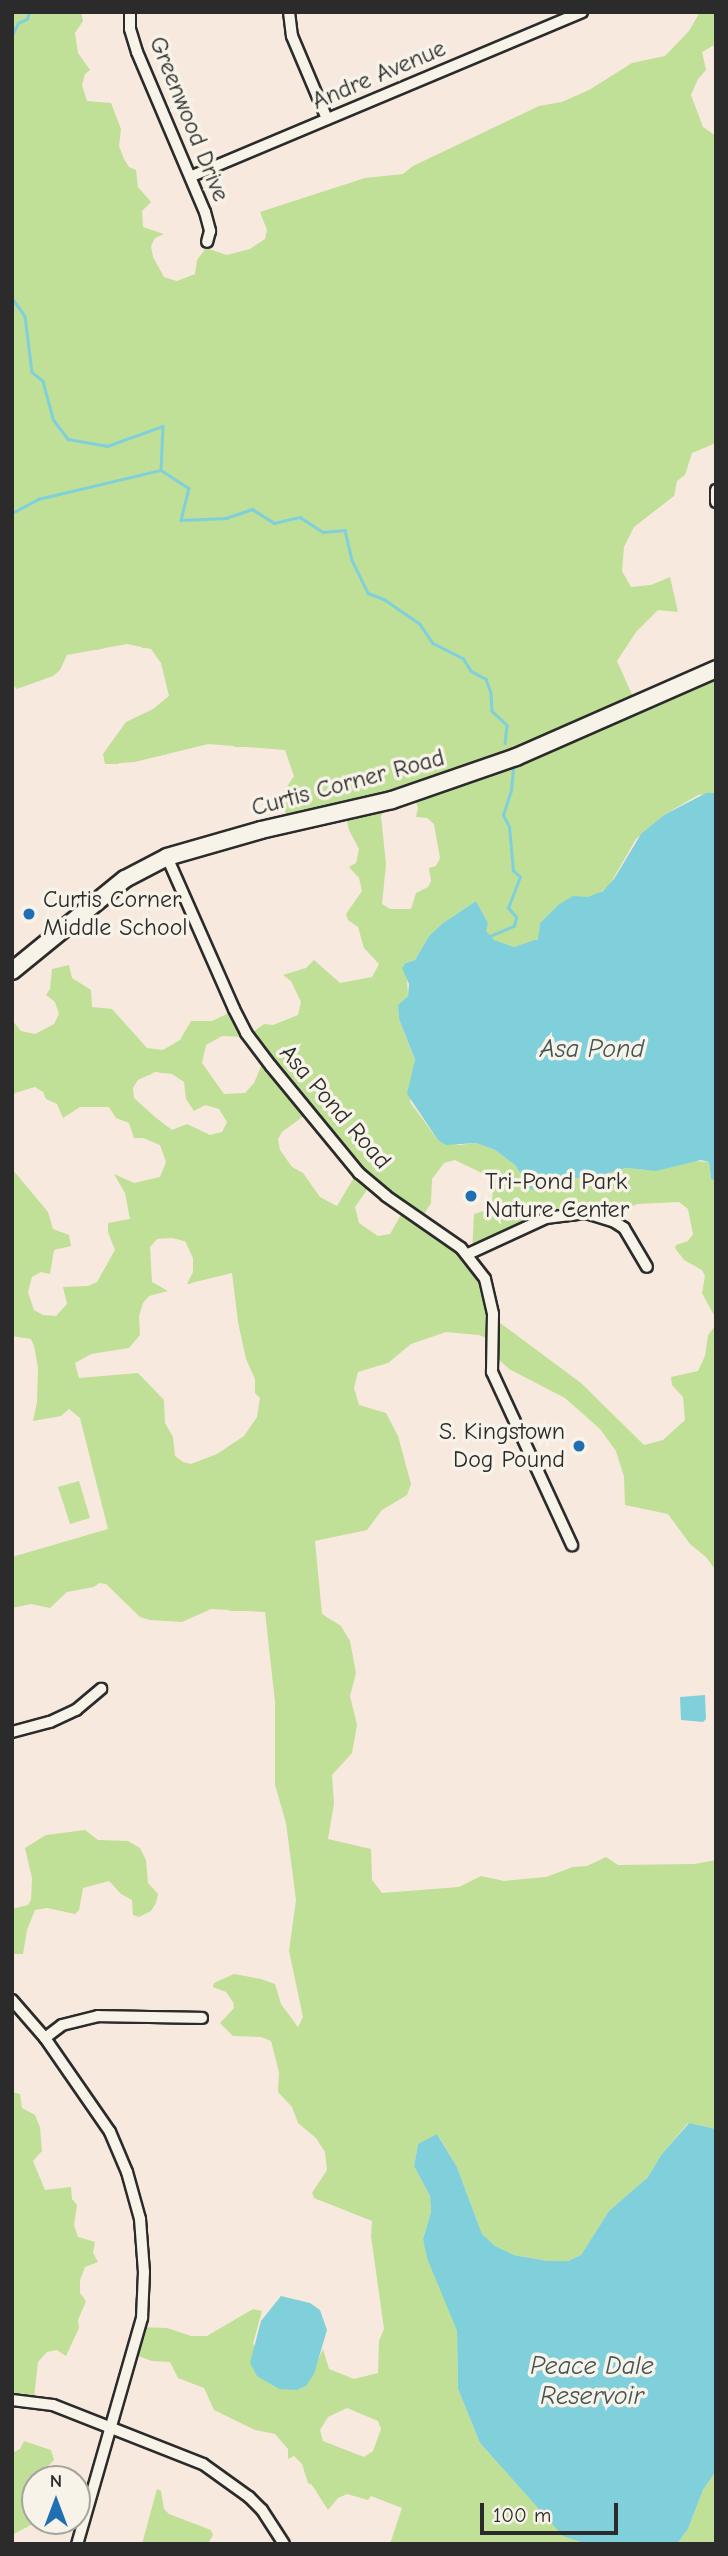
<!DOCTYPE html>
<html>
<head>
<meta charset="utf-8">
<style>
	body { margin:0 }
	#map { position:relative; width:728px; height:2556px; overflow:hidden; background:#f8e9de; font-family:"Comic Neue",sans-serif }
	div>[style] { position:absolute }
	.green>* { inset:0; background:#c0df97 }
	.water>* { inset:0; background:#80d0dc }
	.stream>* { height:2.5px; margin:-1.25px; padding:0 1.25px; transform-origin:1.25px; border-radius:1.25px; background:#80d0dc }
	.roads { filter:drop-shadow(2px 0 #2b2b2b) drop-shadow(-2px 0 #2b2b2b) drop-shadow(0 2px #2b2b2b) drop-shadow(0 -2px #2b2b2b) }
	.street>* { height:10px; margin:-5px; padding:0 5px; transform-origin:5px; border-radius:5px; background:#f7f3e8 }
	.secondary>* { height:16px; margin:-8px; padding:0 8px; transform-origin:8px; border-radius:8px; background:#f7f3e8 }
	.dots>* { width:19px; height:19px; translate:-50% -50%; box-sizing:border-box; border:4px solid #f7f3e8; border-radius:50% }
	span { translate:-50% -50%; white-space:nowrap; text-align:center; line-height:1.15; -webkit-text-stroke:7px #f7f3e8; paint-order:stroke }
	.street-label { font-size:24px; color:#2b2b2b }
	.poi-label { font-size:24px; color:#2b2b2b }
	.left { translate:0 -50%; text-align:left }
	.right { translate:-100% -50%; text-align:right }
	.water-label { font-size:26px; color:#405457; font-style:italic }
	.frame { position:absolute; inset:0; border:14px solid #2b2b2b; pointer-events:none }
	.north { position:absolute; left:21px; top:2465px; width:70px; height:70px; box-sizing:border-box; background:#f7f3e8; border:2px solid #a5a39c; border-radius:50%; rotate:0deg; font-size:19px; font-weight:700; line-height:28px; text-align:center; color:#2b2b2b }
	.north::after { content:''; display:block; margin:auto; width:24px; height:32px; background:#1f6fb2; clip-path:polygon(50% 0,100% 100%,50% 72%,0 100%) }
	.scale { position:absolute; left:480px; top:2503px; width:138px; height:32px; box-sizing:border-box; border:4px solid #2b2b2b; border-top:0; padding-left:9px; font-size:21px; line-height:24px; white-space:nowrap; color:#2b2b2b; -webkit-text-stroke:5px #f7f3e8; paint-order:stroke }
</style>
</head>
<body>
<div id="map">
	<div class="green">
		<div style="clip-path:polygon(evenodd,12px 12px,81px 12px,83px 21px,75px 33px,78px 53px,90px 70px,85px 74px,82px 85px,87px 101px,111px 103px,121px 129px,119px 146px,124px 159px,129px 167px,136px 170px,138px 187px,151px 202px,142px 211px,143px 227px,164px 234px,155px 238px,151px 246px,153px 257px,164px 277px,177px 281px,195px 274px,197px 260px,206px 248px,227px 255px,250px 249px,265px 239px,267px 230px,260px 212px,365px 178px,403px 174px,413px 166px,539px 106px,562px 102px,589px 90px,632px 63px,665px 56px,689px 31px,700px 12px,716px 12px,716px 44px,702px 52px,706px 70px,698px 79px,691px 95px,703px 127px,716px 136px,716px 443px,692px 453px,685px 475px,677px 481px,674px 496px,634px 527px,624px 547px,622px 571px,631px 587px,651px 585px,670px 577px,678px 612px,658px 610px,636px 632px,617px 661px,634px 699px,716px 664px,716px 793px,698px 795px,664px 815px,636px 839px,609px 886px,596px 895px,558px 905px,540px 923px,539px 938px,530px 943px,514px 947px,493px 940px,485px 931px,488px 923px,476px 901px,443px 923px,429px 936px,415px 960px,406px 963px,408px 996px,398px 1005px,399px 1019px,415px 1061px,410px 1102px,438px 1140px,459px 1145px,476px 1143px,495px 1150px,515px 1165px,525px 1182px,537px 1190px,559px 1178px,590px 1178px,626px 1168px,646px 1170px,695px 1161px,709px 1162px,711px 1179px,716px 1181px,716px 1319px,702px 1293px,705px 1276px,702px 1270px,684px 1260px,675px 1248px,676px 1245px,688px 1241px,693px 1234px,688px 1209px,679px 1202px,637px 1204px,626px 1210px,614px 1225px,601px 1219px,563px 1216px,472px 1254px,474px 1214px,487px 1210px,492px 1203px,493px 1186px,488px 1176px,455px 1160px,444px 1163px,432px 1179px,431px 1203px,420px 1221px,457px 1248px,483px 1278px,492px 1317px,581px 1383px,644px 1445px,663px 1440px,685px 1420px,683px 1397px,672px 1385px,671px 1377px,698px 1371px,705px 1356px,708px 1335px,716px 1325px,716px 1571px,706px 1557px,690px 1544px,668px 1514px,625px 1505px,624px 1477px,616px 1451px,600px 1429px,565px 1398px,509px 1369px,492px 1353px,491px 1340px,479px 1335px,446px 1332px,411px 1344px,388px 1363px,358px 1372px,354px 1388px,359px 1405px,386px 1413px,398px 1436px,411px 1484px,407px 1495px,382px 1510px,367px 1530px,315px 1541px,322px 1614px,341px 1626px,350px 1641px,356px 1673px,350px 1696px,357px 1725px,352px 1753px,332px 1775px,334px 1804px,328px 1839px,371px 1849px,372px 1880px,382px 1893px,459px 1887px,481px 1876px,504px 1881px,546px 1877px,573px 1867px,587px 1866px,606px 1857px,618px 1865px,694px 1864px,716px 1860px,716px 2129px,688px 2123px,661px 2155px,648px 2177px,609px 2211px,581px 2255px,568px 2261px,548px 2261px,514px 2255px,495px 2246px,482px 2234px,457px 2167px,438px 2135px,418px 2144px,414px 2166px,430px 2196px,431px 2212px,423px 2239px,457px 2331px,458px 2389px,480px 2443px,563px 2535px,587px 2544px,390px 2544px,402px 2508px,371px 2496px,368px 2500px,347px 2494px,338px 2498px,328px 2510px,312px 2485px,308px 2483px,302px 2464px,294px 2456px,288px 2459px,288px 2449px,275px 2434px,255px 2430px,214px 2410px,204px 2388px,178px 2378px,170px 2362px,152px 2361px,133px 2354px,140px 2327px,167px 2328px,191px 2336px,207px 2336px,253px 2309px,262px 2311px,253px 2344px,297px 2390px,306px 2386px,323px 2349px,329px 2369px,354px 2379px,378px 2373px,379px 2341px,384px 2329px,371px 2236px,372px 2221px,314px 2198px,312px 2193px,327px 2170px,325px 2152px,316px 2138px,298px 2123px,292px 2107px,278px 2092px,279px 2072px,271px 2041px,261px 2037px,233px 2036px,220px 2023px,234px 2008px,233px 2002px,226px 1992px,213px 1987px,214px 1983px,234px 1974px,261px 1979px,275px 1984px,281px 2004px,298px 2027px,303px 2017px,289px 1951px,296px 1900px,286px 1823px,275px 1785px,275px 1702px,265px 1612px,211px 1609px,182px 1622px,150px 1620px,140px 1617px,106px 1584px,99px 1583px,94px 1587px,67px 1592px,50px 1608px,31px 1604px,12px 1608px,12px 1557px,108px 1529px,80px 1418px,69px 1409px,61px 1416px,33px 1421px,37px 1402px,38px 1368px,34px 1346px,31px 1339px,12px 1336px,12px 1169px,48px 1212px,53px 1229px,69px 1235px,71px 1246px,54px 1250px,50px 1274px,41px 1272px,32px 1277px,28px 1292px,34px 1310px,43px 1315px,56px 1316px,67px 1304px,63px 1287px,88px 1286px,97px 1282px,115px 1250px,108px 1232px,108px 1223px,130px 1219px,125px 1193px,114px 1174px,134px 1183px,160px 1177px,166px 1162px,160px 1145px,143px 1138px,134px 1138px,129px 1123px,116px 1118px,109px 1107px,80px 1107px,63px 1118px,57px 1104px,46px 1099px,43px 1092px,35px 1087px,15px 1093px,12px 1098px,12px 1020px,21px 1031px,35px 1034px,54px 1024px,59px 1014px,55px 1002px,46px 995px,50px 989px,52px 969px,69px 965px,72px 978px,91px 990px,92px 1007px,112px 1009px,147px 1048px,163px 1050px,180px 1040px,191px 1021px,212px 1021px,231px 1012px,246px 1037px,264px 1024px,273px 1025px,298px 1015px,301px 1002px,291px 981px,283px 975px,306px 968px,314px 960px,340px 983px,372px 977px,379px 964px,364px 948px,358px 927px,348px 920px,346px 914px,362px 891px,359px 878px,349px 867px,356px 863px,359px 849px,349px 830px,345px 812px,287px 823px,282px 794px,294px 776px,285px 750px,208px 744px,135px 762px,105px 764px,103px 754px,126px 722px,153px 709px,169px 696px,161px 663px,151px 649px,127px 644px,67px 655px,60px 670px,53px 676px,17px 689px,12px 684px,12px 12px,413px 793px,418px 808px,416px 817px,427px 818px,434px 824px,440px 858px,436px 866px,429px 868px,431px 881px,428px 887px,416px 893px,411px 909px,390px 909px,382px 904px,386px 864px,381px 816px,392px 799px,413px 793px,12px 12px,222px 1036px,245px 1037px,263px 1062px,254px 1083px,245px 1093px,224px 1094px,202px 1063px,206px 1045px,222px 1036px,12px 12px,155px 1072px,172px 1074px,184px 1082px,186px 1099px,194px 1111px,205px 1105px,219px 1109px,227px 1122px,222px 1132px,210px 1135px,187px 1124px,172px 1130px,155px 1117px,134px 1098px,133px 1088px,138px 1080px,155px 1072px,12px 12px,305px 1115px,356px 1174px,337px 1206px,320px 1197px,303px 1173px,292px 1167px,280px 1150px,278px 1139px,282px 1132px,305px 1115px,12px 12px,369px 1187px,402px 1213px,390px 1234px,378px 1236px,359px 1223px,355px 1207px,369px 1187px,12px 12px,172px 1238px,185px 1241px,193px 1258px,193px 1272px,187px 1284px,232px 1273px,238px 1322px,246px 1359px,255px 1379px,255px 1393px,260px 1398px,257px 1417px,244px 1436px,217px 1454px,191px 1464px,183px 1462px,175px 1456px,173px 1437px,165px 1423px,164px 1400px,138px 1373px,79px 1378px,75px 1363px,91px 1354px,129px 1348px,140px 1335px,139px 1316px,143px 1303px,149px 1296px,168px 1291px,152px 1282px,150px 1247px,157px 1239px,172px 1238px,12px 12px,347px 2408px,378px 2421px,381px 2429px,373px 2451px,364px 2457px,323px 2441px,320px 2430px,328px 2417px,347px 2408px)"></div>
		<div style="clip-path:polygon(79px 1481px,90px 1518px,70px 1524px,58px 1487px)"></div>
		<div style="clip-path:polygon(85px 1830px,98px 1840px,128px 1841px,140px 1848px,146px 1860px,148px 1883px,158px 1894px,156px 1903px,151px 1911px,139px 1917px,133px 1915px,132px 1900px,121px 1894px,109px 1881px,83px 1888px,79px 1910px,75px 1914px,47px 1908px,35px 1910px,27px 1930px,23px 1954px,12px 1954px,12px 1909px,28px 1905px,31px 1900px,32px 1878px,25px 1848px,46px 1835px)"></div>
		<div style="clip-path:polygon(12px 2092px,20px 2094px,22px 2108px,35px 2115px,40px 2127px,42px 2151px,33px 2161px,45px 2190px,71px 2187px,72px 2199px,77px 2205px,74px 2225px,78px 2237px,95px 2242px,93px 2253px,98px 2262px,85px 2267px,80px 2280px,80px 2293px,86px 2301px,78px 2320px,79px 2328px,66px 2356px,57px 2350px,47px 2352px,38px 2362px,34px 2398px,12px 2398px)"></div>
		<div style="clip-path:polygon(24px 2441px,51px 2450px,54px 2460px,46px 2468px,44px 2479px,35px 2479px,35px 2491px,30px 2501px,34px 2515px,31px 2525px,12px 2535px,12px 2453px,20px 2449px)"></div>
		<div style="clip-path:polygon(716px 2471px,716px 2544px,677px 2544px,688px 2529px,703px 2490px)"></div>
		<div style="clip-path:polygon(157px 2489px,161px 2491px,164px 2509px,169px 2514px,211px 2530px,213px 2535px,208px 2544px,142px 2544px)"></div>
	</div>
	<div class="water">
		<div style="clip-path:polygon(706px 793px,716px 793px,716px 1181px,711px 1179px,709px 1162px,701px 1160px,656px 1171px,626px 1168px,590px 1178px,559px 1178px,536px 1190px,530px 1189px,515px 1165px,495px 1150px,476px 1143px,446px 1145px,438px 1140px,407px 1094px,415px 1060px,399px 1019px,398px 1005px,408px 996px,409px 984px,402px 968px,406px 963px,415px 960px,429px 936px,443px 923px,476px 901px,488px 923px,486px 931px,494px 940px,514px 947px,538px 939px,540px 923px,558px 905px,573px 896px,588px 897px,603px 891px,614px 879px,641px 834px,664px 815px)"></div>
		<div style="clip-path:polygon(705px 1695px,706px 1719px,703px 1722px,681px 1720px,680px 1697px)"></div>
		<div style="clip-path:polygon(689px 2123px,716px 2129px,716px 2471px,703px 2490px,688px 2529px,677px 2544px,587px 2544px,563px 2536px,480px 2443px,458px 2389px,457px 2331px,427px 2258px,423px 2239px,431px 2212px,430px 2196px,414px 2166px,418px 2144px,437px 2134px,457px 2167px,482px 2234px,495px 2246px,514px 2255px,548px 2261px,568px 2261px,581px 2255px,609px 2211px,648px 2177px,661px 2155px)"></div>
		<div style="clip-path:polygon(281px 2296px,310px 2303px,320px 2310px,327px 2330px,314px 2374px,306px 2386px,297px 2390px,279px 2389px,257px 2376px,250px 2363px,261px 2321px)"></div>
	</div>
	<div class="stream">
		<div style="left:12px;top:35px;width:13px;rotate:-63deg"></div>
		<div style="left:18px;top:23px;width:10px;rotate:-24deg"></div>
		<div style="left:27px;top:19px;width:7px;rotate:-74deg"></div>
		<div style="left:12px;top:298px;width:22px;rotate:54deg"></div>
		<div style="left:25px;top:316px;width:56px;rotate:82.9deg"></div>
		<div style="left:32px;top:372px;width:14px;rotate:39deg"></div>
		<div style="left:43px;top:381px;width:39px;rotate:75deg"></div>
		<div style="left:53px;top:419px;width:25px;rotate:53deg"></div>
		<div style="left:68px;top:439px;width:40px;rotate:10deg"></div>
		<div style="left:107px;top:446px;width:59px;rotate:-19.7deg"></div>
		<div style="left:163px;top:426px;width:44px;rotate:92.6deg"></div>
		<div style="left:12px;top:513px;width:30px;rotate:-28deg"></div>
		<div style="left:38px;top:499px;width:126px;rotate:-13.3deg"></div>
		<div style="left:161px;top:470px;width:33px;rotate:33deg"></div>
		<div style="left:189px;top:488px;width:33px;rotate:104deg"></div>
		<div style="left:181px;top:520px;width:45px;rotate:-2.5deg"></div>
		<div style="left:226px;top:518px;width:28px;rotate:-19deg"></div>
		<div style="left:252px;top:509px;width:26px;rotate:32deg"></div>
		<div style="left:274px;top:523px;width:27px;rotate:-13deg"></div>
		<div style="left:300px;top:517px;width:27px;rotate:33deg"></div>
		<div style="left:323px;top:532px;width:22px;rotate:-5deg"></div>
		<div style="left:345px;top:530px;width:31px;rotate:77deg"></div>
		<div style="left:352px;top:560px;width:37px;rotate:64deg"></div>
		<div style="left:368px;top:593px;width:17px;rotate:21deg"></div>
		<div style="left:384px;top:599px;width:44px;rotate:34.8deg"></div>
		<div style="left:420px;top:624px;width:23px;rotate:56deg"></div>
		<div style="left:433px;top:643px;width:34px;rotate:27deg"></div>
		<div style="left:463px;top:658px;width:15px;rotate:58deg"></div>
		<div style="left:471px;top:671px;width:17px;rotate:28deg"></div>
		<div style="left:486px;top:679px;width:15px;rotate:70deg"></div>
		<div style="left:491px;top:693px;width:18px;rotate:87deg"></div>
		<div style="left:492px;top:711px;width:21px;rotate:43deg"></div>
		<div style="left:507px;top:725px;width:18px;rotate:96deg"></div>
		<div style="left:490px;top:936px;width:26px;rotate:-23deg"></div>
		<div style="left:514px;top:926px;width:9px;rotate:-77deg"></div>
		<div style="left:516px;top:917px;width:12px;rotate:-132deg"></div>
		<div style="left:508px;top:908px;width:33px;rotate:-69deg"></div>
		<div style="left:520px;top:877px;width:9px;rotate:-139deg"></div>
		<div style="left:513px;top:871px;width:44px;rotate:-95.2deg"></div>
		<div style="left:509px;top:827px;width:13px;rotate:-117deg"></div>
		<div style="left:503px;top:815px;width:25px;rotate:-72deg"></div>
		<div style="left:511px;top:791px;width:24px;rotate:-85deg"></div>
	</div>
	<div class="roads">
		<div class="street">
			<div style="left:130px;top:12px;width:17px;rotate:90deg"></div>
			<div style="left:130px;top:29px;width:24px;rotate:73deg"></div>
			<div style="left:137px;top:52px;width:174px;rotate:67deg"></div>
			<div style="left:205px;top:212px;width:20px;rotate:75deg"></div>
			<div style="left:210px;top:231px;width:11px;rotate:105deg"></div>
			<div style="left:289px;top:12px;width:24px;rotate:83deg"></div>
			<div style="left:292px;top:36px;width:90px;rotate:67.1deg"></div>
			<div style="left:192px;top:176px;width:423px;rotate:-22.8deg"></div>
			<div style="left:716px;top:490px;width:12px;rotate:90deg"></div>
			<div style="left:167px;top:857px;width:166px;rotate:66.2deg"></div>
			<div style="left:234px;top:1009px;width:27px;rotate:63deg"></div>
			<div style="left:246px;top:1033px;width:41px;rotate:52.9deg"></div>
			<div style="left:271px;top:1066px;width:139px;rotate:50.6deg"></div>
			<div style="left:359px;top:1173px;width:35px;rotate:40deg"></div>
			<div style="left:386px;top:1196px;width:91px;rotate:34.7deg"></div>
			<div style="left:461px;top:1248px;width:39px;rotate:52deg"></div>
			<div style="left:485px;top:1279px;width:36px;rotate:77deg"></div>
			<div style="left:493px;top:1314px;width:58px;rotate:91deg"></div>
			<div style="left:492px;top:1372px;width:191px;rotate:65.2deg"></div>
			<div style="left:468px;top:1254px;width:86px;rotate:-24.8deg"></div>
			<div style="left:546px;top:1218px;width:40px;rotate:-7.1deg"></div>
			<div style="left:586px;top:1213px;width:28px;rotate:17deg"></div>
			<div style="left:613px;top:1221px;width:13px;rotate:32deg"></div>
			<div style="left:624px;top:1228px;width:45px;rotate:59.5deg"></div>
			<div style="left:12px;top:1732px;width:39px;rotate:-15deg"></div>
			<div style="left:50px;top:1722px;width:29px;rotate:-25deg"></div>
			<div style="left:76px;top:1710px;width:33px;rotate:-40deg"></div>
			<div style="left:12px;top:2000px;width:50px;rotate:49deg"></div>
			<div style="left:45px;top:2038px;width:114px;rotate:55.3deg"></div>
			<div style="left:110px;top:2132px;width:43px;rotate:67deg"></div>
			<div style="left:127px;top:2172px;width:49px;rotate:74.5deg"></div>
			<div style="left:140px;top:2219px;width:53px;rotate:85.7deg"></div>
			<div style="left:144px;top:2272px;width:46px;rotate:92.5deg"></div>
			<div style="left:142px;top:2318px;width:235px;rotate:106deg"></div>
			<div style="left:45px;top:2038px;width:21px;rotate:-37deg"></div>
			<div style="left:62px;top:2025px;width:37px;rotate:-14deg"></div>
			<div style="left:98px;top:2016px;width:104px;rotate:1.1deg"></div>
			<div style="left:12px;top:2400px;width:41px;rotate:7deg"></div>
			<div style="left:53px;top:2405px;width:161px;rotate:21.5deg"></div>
			<div style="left:203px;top:2464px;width:57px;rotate:35.7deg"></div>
			<div style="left:249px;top:2497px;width:18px;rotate:45deg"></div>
			<div style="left:262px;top:2510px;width:40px;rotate:57.1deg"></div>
		</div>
		<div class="secondary">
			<div style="left:12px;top:971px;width:146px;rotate:-39.2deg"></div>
			<div style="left:125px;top:879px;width:47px;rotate:-27.6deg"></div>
			<div style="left:167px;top:857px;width:98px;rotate:-16deg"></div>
			<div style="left:261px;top:830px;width:134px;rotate:-12.9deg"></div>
			<div style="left:392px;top:800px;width:131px;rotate:-19.1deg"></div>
			<div style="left:516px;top:757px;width:219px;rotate:-23.7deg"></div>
		</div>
	</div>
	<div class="dots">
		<div style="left:29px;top:914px;background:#1f6fb2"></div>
		<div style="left:471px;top:1196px;background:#1f6fb2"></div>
		<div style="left:579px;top:1446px;background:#1f6fb2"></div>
	</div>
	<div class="street-label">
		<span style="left:379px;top:75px;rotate:-23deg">Andre Avenue</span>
		<span style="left:189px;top:119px;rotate:68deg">Greenwood Drive</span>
		<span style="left:348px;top:783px;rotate:-15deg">Curtis Corner Road</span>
		<span style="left:335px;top:1107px;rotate:49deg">Asa Pond Road</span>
	</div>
	<div class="poi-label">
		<span class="left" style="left:43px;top:914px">Curtis Corner<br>Middle School</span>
		<span class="left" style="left:485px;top:1196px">Tri-Pond Park<br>Nature Center</span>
		<span class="right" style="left:565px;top:1446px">S. Kingstown<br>Dog Pound</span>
	</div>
	<div class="water-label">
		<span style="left:592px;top:1050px">Asa Pond</span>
		<span style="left:592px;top:2382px">Peace Dale<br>Reservoir</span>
	</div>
	<div class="frame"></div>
	<div class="north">N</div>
	<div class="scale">100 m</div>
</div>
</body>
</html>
